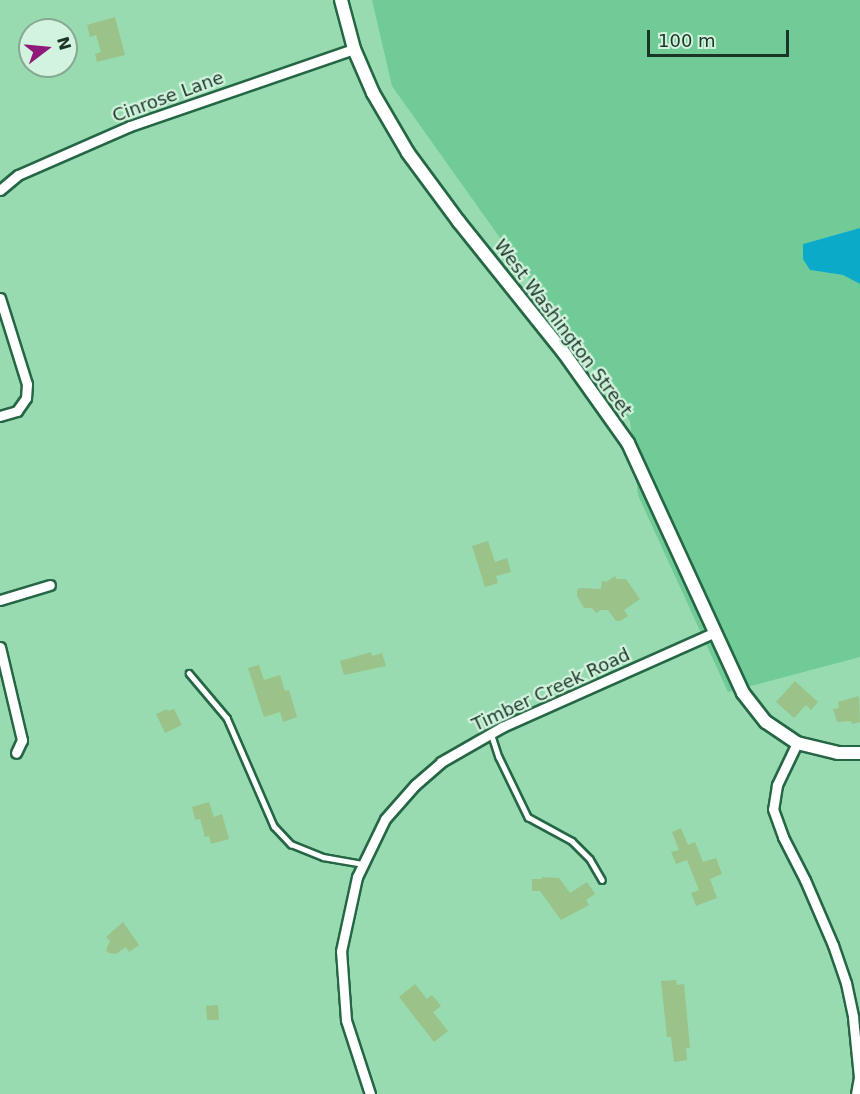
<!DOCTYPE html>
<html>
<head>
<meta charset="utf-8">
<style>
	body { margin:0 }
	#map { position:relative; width:860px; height:1094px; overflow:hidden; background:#98dbb1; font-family:"DejaVu Sans",sans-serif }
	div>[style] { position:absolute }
	.green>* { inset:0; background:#70cb96 }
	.water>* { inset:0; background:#0baac8 }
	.building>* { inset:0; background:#9ac289 }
	.roads { filter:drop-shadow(2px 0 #256744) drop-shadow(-2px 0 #256744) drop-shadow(0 2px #256744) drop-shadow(0 -2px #256744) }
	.service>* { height:4.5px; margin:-2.25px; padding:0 2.25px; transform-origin:2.25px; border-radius:2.25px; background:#fff }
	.minor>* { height:9px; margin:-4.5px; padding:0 4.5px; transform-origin:4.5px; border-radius:4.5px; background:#fff }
	.tertiary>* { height:12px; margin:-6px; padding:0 6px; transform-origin:6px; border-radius:6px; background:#fff }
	span { translate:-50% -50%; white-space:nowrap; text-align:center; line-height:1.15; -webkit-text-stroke:4.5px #d2f3dd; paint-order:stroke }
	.street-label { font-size:18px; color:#1a3525 }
	.north { position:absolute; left:18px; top:18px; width:60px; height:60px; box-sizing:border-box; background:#d2f3dd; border:2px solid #88a793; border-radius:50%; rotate:74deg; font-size:16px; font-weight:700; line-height:24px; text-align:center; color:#1a3525 }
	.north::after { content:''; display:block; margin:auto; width:21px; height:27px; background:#8f1a7a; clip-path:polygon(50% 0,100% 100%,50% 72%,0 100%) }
	.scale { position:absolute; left:647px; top:30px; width:142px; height:27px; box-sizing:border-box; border:3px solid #1a3525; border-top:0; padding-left:8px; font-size:18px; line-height:21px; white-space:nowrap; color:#1a3525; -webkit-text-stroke:4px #d2f3dd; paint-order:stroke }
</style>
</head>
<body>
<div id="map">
	<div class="green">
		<div style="clip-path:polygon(372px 0,860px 0,860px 228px,803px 244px,810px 270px,843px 275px,860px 284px,860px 657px,728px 692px,638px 495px,630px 421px,392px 86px)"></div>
	</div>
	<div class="water">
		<div style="clip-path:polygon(860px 228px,860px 284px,843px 275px,810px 270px,803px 259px,803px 244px)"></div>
	</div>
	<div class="building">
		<div style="clip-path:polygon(115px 17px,125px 55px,97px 62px,95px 54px,101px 52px,96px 35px,90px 37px,87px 25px)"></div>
		<div style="clip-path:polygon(488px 541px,495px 562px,507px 558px,511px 572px,496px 576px,498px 583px,485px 587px,472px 546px)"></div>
		<div style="clip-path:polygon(615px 576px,617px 579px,626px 579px,640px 599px,624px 610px,628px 616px,620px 621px,616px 621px,608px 610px,601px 610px,596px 613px,592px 608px,584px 608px,577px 596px,577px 590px,580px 588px,601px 589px,602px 581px,606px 582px)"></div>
		<div style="clip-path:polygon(371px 652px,372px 656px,382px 653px,386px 666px,344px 675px,340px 661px)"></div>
		<div style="clip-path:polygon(259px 665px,264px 680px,280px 675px,285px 691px,289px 690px,297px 717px,283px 722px,280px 712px,264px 717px,248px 668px)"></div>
		<div style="clip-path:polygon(795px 681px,818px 702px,811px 710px,806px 705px,794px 718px,776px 702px)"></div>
		<div style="clip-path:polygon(859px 696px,860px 722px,852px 724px,851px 721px,837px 722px,833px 709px,839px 708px,838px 702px)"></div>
		<div style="clip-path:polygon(167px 709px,168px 711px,174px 709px,182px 725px,165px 733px,156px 714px)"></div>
		<div style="clip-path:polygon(209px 802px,214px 817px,222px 814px,229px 839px,211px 844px,209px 836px,205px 837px,200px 819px,195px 820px,192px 807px)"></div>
		<div style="clip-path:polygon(681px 828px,688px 845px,695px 842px,703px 862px,716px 858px,722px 874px,710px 879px,717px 898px,696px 906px,691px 893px,699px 890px,687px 860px,676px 864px,671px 852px,679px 850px,672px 832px)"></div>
		<div style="clip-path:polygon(542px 877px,559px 878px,570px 893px,587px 882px,595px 894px,586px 900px,589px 905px,561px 920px,540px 891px,532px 891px,532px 879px,542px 879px)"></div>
		<div style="clip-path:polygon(123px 922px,139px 945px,129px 952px,126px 947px,116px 954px,109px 953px,106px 950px,110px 941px,106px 937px)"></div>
		<div style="clip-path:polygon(676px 980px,677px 985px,684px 984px,690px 1048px,686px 1048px,687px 1060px,674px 1062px,671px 1037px,667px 1037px,661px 981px)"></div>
		<div style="clip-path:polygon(415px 984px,427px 999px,432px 995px,441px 1006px,433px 1012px,448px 1031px,434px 1042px,399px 997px)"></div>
		<div style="clip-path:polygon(218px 1005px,219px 1020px,207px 1020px,206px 1006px)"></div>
	</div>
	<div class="roads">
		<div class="service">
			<div style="left:189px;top:673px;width:59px;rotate:49.8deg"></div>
			<div style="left:227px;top:718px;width:118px;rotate:66.5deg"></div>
			<div style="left:274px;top:826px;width:25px;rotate:47deg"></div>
			<div style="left:291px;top:844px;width:35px;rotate:22deg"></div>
			<div style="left:323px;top:857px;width:41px;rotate:9.9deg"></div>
			<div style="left:491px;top:733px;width:25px;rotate:72deg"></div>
			<div style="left:499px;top:757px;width:67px;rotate:64.2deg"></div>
			<div style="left:528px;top:817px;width:50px;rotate:28.6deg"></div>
			<div style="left:572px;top:841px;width:25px;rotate:45deg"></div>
			<div style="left:590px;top:859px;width:24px;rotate:60deg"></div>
		</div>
		<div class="minor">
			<div style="left:0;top:190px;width:23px;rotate:-40deg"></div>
			<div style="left:18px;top:175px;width:122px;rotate:-23.6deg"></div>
			<div style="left:130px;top:126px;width:237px;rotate:-19deg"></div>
			<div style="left:0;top:298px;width:90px;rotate:72.6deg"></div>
			<div style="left:27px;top:384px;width:14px;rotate:94deg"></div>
			<div style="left:26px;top:398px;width:16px;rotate:125deg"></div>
			<div style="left:17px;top:411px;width:18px;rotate:164deg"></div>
			<div style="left:0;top:600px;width:52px;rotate:-16.7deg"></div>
			<div style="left:0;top:647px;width:96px;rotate:76.7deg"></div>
			<div style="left:22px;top:740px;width:14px;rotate:115deg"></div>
			<div style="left:797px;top:743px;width:47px;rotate:115.5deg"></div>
			<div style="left:777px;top:785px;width:24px;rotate:99deg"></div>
			<div style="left:773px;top:809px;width:30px;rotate:70deg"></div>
			<div style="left:783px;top:837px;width:48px;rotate:62.9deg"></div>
			<div style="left:805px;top:880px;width:71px;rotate:66.7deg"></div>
			<div style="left:833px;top:945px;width:40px;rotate:71.1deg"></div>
			<div style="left:846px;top:983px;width:35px;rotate:78deg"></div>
			<div style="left:853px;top:1017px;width:60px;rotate:84.3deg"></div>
			<div style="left:859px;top:1077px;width:17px;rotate:100deg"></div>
			<div style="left:370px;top:1094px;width:78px;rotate:-108deg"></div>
			<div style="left:346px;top:1020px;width:69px;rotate:-94.1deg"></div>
			<div style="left:341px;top:951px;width:76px;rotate:-77.8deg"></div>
			<div style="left:357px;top:877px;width:64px;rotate:-64.2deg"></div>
			<div style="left:385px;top:819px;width:45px;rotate:-48.6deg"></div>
			<div style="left:415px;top:785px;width:35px;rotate:-41deg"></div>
			<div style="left:441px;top:762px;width:70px;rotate:-29.8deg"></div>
			<div style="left:502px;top:727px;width:233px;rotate:-24deg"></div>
		</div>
		<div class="tertiary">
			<div style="left:341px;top:0;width:51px;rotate:75.1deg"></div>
			<div style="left:354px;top:49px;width:48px;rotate:66.6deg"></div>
			<div style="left:373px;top:93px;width:69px;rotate:59.7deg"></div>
			<div style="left:408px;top:153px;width:86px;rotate:53.5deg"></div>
			<div style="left:459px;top:222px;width:168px;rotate:51.3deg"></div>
			<div style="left:564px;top:353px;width:110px;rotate:54.6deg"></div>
			<div style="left:628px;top:443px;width:275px;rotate:65.3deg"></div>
			<div style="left:743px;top:693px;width:37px;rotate:52deg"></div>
			<div style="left:766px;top:722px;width:37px;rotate:34deg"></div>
			<div style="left:797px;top:743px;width:42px;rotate:13.7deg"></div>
			<div style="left:838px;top:753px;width:22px"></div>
		</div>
	</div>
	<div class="street-label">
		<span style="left:168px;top:97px;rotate:-20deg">Cinrose Lane</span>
		<span style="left:563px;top:328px;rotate:53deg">West Washington Street</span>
		<span style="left:551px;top:690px;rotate:-25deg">Timber Creek Road</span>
	</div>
	<div class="north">N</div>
	<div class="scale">100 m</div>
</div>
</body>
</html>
